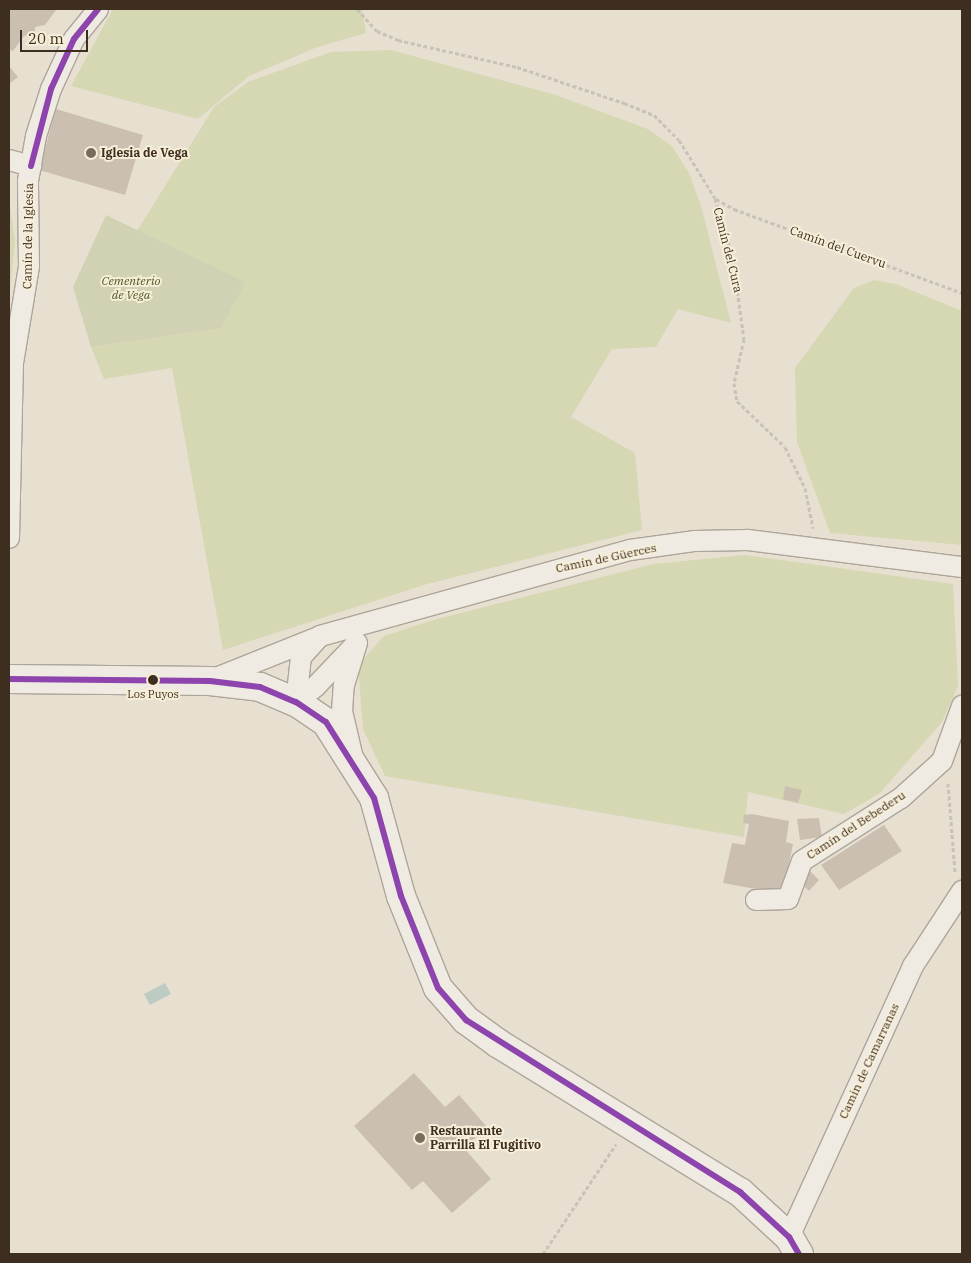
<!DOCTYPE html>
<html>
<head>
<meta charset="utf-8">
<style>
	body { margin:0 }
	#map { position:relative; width:971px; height:1263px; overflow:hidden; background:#e7e0d1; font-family:"IBM Plex Serif",serif }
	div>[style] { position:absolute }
	.green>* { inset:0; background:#d6d7b3 }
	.cemetery>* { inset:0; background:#d1d1b3 }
	.water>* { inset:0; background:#bcccc2 }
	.building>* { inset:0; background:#cbbfb2 }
	.path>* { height:3px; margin-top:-1.5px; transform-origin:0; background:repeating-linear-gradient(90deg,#c8c2b9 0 4px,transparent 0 6.5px) }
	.roads { filter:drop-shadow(1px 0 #ada599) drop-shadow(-1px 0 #ada599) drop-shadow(0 1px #ada599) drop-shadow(0 -1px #ada599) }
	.street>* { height:20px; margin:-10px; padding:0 10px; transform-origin:10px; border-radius:10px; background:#efebe3 }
	.secondary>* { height:28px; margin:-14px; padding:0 14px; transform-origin:14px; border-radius:14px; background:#efebe3 }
	.bus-1>* { height:6px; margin:-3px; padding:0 3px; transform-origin:3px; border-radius:3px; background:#8e44ad }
	.dots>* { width:14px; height:14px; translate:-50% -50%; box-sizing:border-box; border:2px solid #f7eed8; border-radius:50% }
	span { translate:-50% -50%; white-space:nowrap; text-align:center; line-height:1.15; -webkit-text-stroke:4px #f7eed8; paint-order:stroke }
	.bus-label { font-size:11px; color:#3d2e20 }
	.poi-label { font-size:12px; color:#3d2e20; font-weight:700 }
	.left { translate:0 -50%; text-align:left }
	.street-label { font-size:12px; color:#3d2e20 }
	.park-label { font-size:12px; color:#4d5a26; font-style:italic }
	.frame { position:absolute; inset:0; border:10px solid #3d2e20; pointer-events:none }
	.scale { position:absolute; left:20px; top:30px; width:68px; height:22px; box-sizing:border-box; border:2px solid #3d2e20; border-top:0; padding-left:6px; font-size:15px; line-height:18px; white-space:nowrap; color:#3d2e20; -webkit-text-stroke:4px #f7eed8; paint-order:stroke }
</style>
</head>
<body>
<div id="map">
	<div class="green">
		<div style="clip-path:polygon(113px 9px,362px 9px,366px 33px,315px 48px,249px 76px,198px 119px,71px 86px)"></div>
		<div style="clip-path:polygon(391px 50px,556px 95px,648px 129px,672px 146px,689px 173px,701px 206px,731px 323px,678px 309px,656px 347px,612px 349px,571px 417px,635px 453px,642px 530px,427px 584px,223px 650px,172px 368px,104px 379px,91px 347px,222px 328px,244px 282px,137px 231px,214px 107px,248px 82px,331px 52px)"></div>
		<div style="clip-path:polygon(9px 199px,15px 240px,9px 304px)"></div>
		<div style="clip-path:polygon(874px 280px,896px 284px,962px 311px,962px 545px,830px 533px,797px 442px,795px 368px,854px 288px)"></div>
		<div style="clip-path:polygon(745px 555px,953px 584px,958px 686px,942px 722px,880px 793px,844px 814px,748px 792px,744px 837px,385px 776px,363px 729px,358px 665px,384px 636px,437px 619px,653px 564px)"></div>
	</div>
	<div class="cemetery">
		<div style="clip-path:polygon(106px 215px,245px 282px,222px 328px,91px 347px,73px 287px)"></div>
	</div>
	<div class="water">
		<div style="clip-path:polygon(165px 983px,171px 994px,150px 1005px,144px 994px)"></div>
	</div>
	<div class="building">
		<div style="clip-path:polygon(9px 9px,65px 9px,56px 10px,45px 25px,35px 27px,35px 33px,24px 36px,13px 51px,9px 50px)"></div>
		<div style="clip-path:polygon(9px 66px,18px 77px,9px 84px)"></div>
		<div style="clip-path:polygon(56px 109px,143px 135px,125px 195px,39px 170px)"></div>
		<div style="clip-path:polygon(785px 786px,802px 790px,798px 803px,783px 799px)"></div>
		<div style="clip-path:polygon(752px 814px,789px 821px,786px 842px,793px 844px,783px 894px,723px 883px,732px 843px,745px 845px,749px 824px,743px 823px,744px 815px)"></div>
		<div style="clip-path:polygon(819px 818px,822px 837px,800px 840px,797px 819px)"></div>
		<div style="clip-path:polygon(884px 825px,902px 851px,839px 890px,821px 865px)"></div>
		<div style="clip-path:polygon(807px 868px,819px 880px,809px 891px,797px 879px)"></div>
		<div style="clip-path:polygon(414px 1073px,445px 1107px,459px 1095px,487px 1127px,464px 1148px,491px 1179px,452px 1213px,423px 1181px,412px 1190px,354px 1126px)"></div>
	</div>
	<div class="path">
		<div style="left:357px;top:9px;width:30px;rotate:48deg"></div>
		<div style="left:377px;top:31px;width:23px;rotate:23deg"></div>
		<div style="left:398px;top:40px;width:122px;rotate:12.8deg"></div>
		<div style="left:517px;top:67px;width:113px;rotate:18.6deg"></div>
		<div style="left:624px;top:103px;width:32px;rotate:22deg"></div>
		<div style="left:654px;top:115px;width:35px;rotate:45deg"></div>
		<div style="left:679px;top:140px;width:68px;rotate:58.2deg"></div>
		<div style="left:715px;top:198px;width:64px;rotate:73.6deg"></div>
		<div style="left:733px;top:259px;width:81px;rotate:82.2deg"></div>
		<div style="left:744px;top:339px;width:45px;rotate:102.8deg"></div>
		<div style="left:734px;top:383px;width:18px;rotate:81deg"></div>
		<div style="left:737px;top:401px;width:66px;rotate:43.8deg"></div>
		<div style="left:785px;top:447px;width:46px;rotate:64deg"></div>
		<div style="left:805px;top:488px;width:41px;rotate:78.7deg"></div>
		<div style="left:716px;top:199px;width:21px;rotate:29deg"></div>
		<div style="left:734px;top:209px;width:243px;rotate:20.2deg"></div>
		<div style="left:948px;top:783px;width:89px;rotate:85.5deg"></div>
		<div style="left:543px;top:1254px;width:132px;rotate:-56.4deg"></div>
	</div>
	<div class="roads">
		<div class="street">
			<div style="left:9px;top:160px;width:23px;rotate:15deg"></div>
			<div style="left:9px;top:538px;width:175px;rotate:-88.7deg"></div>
			<div style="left:13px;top:363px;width:98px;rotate:-80.6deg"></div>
			<div style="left:29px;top:266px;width:85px;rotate:-90.7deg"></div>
			<div style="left:28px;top:181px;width:46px;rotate:-79.9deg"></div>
			<div style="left:36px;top:136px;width:49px;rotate:-72.3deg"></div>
			<div style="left:51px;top:89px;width:55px;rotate:-65.3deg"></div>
			<div style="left:74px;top:39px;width:38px;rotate:-51deg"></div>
			<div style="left:211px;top:680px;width:113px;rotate:-21.8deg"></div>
			<div style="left:296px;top:702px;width:45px;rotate:-83.7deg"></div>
			<div style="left:301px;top:657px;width:28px;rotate:-48deg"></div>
			<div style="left:320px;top:636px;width:322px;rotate:-15.5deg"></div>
			<div style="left:630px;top:550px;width:66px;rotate:-7.9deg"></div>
			<div style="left:695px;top:541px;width:53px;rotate:-1.1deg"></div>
			<div style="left:748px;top:540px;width:216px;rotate:7.2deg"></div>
			<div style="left:296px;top:702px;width:24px;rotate:-38deg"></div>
			<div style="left:315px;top:687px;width:57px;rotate:-46.4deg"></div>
			<div style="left:352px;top:754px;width:44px;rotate:-103.1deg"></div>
			<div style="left:342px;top:711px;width:26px;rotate:-86deg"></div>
			<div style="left:344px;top:685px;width:44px;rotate:-72.8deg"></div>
			<div style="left:756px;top:900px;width:32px;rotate:-2deg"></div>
			<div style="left:788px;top:899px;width:40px;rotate:-69.8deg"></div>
			<div style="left:802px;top:861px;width:117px;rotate:-32.5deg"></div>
			<div style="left:901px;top:798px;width:55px;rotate:-42.1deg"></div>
			<div style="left:942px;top:761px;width:59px;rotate:-70deg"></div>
			<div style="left:789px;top:1237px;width:298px;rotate:-65.4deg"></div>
			<div style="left:913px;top:966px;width:90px;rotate:-56.8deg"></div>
		</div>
		<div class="secondary">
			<div style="left:9px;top:679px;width:201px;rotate:0.6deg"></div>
			<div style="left:210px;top:681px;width:50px;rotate:6.8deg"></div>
			<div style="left:260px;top:687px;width:39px;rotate:23deg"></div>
			<div style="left:296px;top:702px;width:36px;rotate:34deg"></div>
			<div style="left:326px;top:722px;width:90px;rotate:57.7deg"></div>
			<div style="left:374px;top:798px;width:102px;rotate:74.6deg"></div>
			<div style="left:401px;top:896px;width:99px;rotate:68.1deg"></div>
			<div style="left:438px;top:988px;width:43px;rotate:48.8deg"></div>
			<div style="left:466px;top:1020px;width:41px;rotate:36deg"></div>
			<div style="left:499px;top:1044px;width:283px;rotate:31.6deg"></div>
			<div style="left:740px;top:1192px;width:67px;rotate:42.6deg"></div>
			<div style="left:789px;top:1237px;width:20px;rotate:60deg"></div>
		</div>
	</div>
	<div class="bus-1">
		<div style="left:31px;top:166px;width:80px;rotate:-75.4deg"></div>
		<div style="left:51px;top:89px;width:55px;rotate:-65.3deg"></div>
		<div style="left:74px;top:39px;width:38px;rotate:-51deg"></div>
		<div style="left:9px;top:679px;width:201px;rotate:0.6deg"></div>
		<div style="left:210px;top:681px;width:50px;rotate:6.8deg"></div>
		<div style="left:260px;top:687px;width:39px;rotate:23deg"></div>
		<div style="left:296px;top:702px;width:36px;rotate:34deg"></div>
		<div style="left:326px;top:722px;width:90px;rotate:57.7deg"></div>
		<div style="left:374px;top:798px;width:102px;rotate:74.6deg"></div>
		<div style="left:401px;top:896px;width:99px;rotate:68.1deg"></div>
		<div style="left:438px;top:988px;width:43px;rotate:48.8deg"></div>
		<div style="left:466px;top:1020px;width:324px;rotate:32.1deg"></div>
		<div style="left:740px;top:1192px;width:67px;rotate:42.6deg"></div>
		<div style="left:789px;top:1237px;width:20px;rotate:60deg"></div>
	</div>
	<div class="dots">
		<div style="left:91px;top:153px;background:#786c5e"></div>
		<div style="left:153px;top:680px;background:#3d2e20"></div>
		<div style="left:420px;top:1138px;background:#786c5e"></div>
	</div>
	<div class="bus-label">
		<span style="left:153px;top:694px">Los Puyos</span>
	</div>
	<div class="poi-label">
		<span class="left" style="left:101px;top:153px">Iglesia de Vega</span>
		<span class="left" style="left:430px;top:1138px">Restaurante<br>Parrilla El Fugitivo</span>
	</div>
	<div class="street-label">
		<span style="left:28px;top:236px;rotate:-89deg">Camín de la Iglesia</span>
		<span style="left:838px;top:247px;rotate:20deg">Camín del Cuervu</span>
		<span style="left:728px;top:250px;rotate:76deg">Camín del Cura</span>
		<span style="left:606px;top:558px;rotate:-12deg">Camín de Güerces</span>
		<span style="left:856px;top:825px;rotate:-33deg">Camín del Bebederu</span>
		<span style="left:869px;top:1061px;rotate:-65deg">Camin de Camarranas</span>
	</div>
	<div class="park-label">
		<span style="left:131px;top:288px">Cementerio<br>de Vega</span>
	</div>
	<div class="frame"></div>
	<div class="scale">20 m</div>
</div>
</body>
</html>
